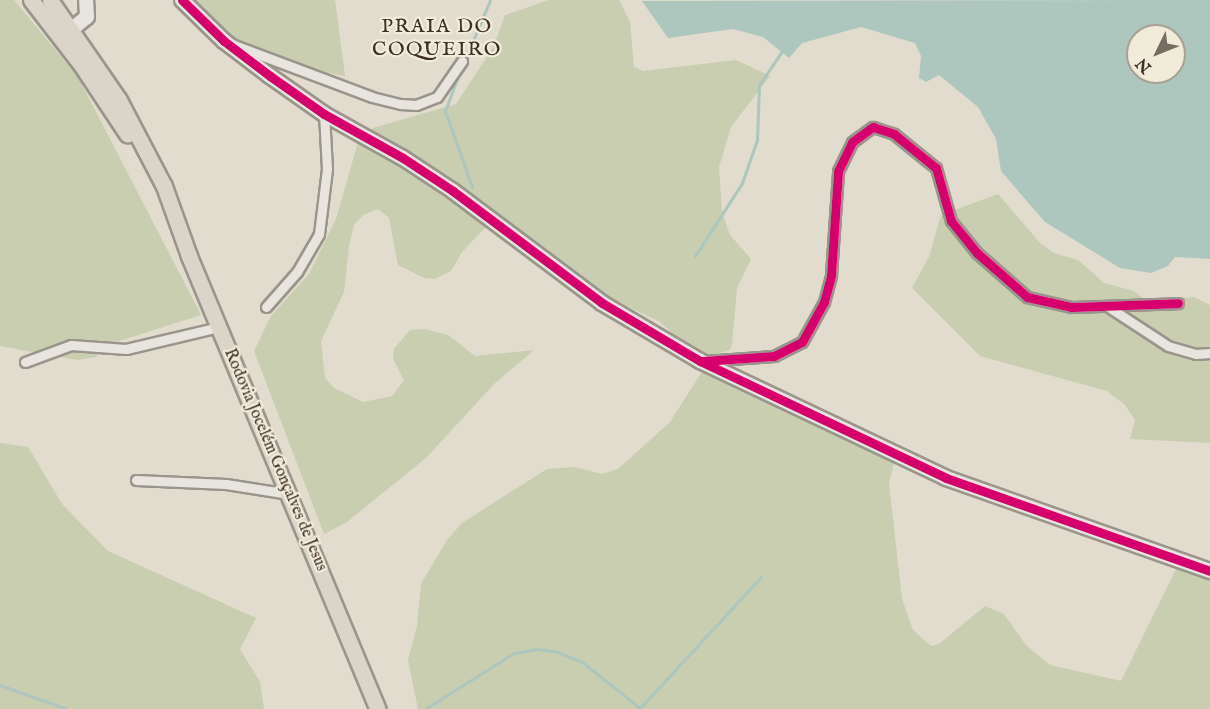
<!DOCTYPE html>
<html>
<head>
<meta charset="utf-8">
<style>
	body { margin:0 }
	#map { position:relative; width:1210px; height:709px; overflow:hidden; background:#e1dccd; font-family:"IM FELL English",serif }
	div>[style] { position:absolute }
	.green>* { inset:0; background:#c8ceaf }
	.water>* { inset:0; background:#adc6be }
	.stream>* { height:3px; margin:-1.5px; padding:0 1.5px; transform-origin:1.5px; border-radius:1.5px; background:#adc6be }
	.roads { filter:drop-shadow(2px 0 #9a958c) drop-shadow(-2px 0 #9a958c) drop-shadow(0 2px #9a958c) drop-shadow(0 -2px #9a958c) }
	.street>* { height:9px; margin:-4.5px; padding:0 4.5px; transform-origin:4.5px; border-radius:4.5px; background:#e8e5de }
	.secondary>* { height:14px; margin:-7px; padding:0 7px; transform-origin:7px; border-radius:7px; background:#e8e5de }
	.primary>* { height:15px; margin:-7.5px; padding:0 7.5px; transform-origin:7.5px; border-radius:7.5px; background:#dbd5c9 }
	.cycleway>* { height:9px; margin:-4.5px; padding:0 4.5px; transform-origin:4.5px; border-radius:4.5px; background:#d6006c }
	span { translate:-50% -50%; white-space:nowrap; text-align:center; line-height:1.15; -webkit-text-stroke:4.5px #f1ebd9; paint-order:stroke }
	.street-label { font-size:16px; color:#3d2f27 }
	.quarter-label { font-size:20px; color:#3d2f27; letter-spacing:1.5px }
	.north { position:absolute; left:1126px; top:24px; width:60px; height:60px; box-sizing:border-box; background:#f1ebd9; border:2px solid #a9a092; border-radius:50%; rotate:227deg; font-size:16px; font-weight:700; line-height:24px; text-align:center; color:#3d2f27 }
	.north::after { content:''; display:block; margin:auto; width:21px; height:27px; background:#766c61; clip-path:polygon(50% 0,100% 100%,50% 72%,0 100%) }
</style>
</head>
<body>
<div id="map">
	<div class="green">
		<div style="clip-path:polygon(0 0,14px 0,78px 77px,201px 315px,113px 343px,96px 357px,78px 360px,0 346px)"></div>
		<div style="clip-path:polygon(194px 0,335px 0,345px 76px,317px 71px,223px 38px)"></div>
		<div style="clip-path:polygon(549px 0,619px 0,630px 22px,634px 67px,643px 71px,736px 60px,770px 76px,731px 127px,719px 167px,722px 212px,730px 235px,751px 259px,737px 288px,732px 344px,730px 350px,712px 355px,691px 350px,660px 322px,606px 296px,508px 228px,497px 215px,462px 252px,451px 271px,435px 279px,424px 278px,398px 265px,389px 218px,378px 209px,363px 215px,354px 225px,349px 246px,344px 292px,321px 341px,325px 378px,334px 388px,363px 402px,392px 396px,404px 380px,393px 359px,394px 349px,410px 330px,425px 329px,448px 335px,475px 356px,534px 350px,494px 384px,427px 457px,347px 522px,324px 534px,254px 351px,271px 316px,309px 274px,336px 219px,359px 139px,373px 128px,456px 104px,494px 46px,505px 15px)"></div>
		<div style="clip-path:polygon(998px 194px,1040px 243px,1054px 253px,1078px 260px,1104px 283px,1134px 291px,1148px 302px,1194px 297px,1210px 305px,1210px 443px,1130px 439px,1135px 420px,1125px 405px,1107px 391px,980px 356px,912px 288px,929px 257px,941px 215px)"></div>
		<div style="clip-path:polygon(710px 359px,898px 447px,889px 483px,902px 599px,913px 630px,931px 646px,939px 644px,985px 606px,1004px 614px,1026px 645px,1050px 665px,1121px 681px,1179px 563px,1210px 573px,1210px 709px,418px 709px,408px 660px,417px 626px,421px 584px,447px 540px,462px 523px,547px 469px,574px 467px,602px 474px,618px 469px,670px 422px)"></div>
		<div style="clip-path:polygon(0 443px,28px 447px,62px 504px,108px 551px,256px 618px,240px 649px,260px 682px,264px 709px,0 709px)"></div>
	</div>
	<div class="water">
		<div style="clip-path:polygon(evenodd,1210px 0,1210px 259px,1175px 257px,1168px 266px,1151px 273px,1120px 268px,1045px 222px,1001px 171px,996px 139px,978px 107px,939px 75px,926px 82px,919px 78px,921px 56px,915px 43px,861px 27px,802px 43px,789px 58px,763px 37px,733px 29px,668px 38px,642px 1px,1210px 0,1138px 36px,1174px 36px,1174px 72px,1138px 72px,1138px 36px)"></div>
	</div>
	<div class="stream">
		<div style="left:464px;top:62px;width:67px;rotate:-67.2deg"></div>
		<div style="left:460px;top:71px;width:43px;rotate:110.6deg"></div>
		<div style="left:445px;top:111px;width:81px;rotate:70.4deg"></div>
		<div style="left:695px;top:256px;width:87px;rotate:-57.2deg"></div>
		<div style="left:742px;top:183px;width:46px;rotate:-70.8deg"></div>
		<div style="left:757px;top:140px;width:55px;rotate:-87.9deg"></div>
		<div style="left:759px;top:85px;width:41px;rotate:-55.9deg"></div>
		<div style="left:0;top:685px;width:71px;rotate:19.7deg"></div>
		<div style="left:640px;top:708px;width:178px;rotate:-47.3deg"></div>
		<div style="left:425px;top:709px;width:105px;rotate:-32.2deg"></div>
		<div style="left:514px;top:653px;width:23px;rotate:-10deg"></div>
		<div style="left:537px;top:649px;width:21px;rotate:8deg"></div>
		<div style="left:558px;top:652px;width:26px;rotate:23deg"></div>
		<div style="left:582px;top:662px;width:75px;rotate:38.5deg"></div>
	</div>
	<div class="roads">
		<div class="street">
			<div style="left:234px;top:45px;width:147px;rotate:20.6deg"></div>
			<div style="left:372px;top:97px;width:30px;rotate:14deg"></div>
			<div style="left:401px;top:104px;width:15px;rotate:4deg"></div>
			<div style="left:416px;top:105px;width:22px;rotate:-21deg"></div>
			<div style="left:437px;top:97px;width:44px;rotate:-55.2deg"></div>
			<div style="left:266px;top:307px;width:47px;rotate:-48.5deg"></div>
			<div style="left:297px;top:272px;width:44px;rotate:-59.9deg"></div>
			<div style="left:319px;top:234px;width:65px;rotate:-83deg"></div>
			<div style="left:327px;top:169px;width:55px;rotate:-93.1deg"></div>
			<div style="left:1110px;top:308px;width:69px;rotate:33.2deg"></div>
			<div style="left:1168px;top:346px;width:29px;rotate:16deg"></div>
			<div style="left:1196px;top:354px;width:14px;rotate:-4deg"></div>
			<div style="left:703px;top:361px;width:71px;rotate:-4deg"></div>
			<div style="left:774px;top:356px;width:31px;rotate:-27deg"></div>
			<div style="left:802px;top:342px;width:46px;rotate:-61.2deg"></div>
			<div style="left:824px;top:302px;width:28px;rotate:-75deg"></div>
			<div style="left:831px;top:275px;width:104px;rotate:-86.1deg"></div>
			<div style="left:838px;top:171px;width:32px;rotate:-64deg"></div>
			<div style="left:852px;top:142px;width:26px;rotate:-36deg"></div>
			<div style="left:873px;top:127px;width:22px;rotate:18deg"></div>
			<div style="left:894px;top:134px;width:54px;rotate:39deg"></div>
			<div style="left:936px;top:168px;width:55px;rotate:74.2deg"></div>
			<div style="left:951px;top:221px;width:41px;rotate:50.9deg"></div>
			<div style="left:977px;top:253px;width:67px;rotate:41.3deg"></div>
			<div style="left:1027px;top:297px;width:45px;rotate:12.8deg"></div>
			<div style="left:1071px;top:307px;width:107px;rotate:-2.1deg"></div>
			<div style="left:25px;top:362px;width:49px;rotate:-20.3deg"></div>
			<div style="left:71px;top:345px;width:55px;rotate:4.2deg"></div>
			<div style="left:126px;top:349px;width:96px;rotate:-13.3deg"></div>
			<div style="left:136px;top:480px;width:90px;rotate:2.5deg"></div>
			<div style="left:226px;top:484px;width:64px;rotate:9deg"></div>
		</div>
		<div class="secondary">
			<div style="left:182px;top:0;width:59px;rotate:44.3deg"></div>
			<div style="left:224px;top:41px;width:58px;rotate:37.3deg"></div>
			<div style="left:270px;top:76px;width:66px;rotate:35.1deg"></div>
			<div style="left:324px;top:114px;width:90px;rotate:29.1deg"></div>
			<div style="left:403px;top:158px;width:60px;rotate:33.4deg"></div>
			<div style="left:453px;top:191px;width:186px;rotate:36.9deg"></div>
			<div style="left:602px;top:303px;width:114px;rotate:30.6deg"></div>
			<div style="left:700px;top:361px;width:272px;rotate:25.4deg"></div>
			<div style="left:946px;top:478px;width:280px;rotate:19.4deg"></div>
			<div style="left:72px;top:29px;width:19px;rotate:-39deg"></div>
			<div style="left:87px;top:17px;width:17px;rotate:-93deg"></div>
		</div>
		<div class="primary">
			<div style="left:31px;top:0;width:83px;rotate:52.3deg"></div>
			<div style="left:82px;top:66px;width:82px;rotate:56.5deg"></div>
			<div style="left:50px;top:0;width:121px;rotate:55.4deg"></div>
			<div style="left:119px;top:100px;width:97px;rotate:62.4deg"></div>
			<div style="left:164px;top:186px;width:74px;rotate:70.3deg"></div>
			<div style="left:189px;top:256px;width:491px;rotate:67.4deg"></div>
		</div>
	</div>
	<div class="cycleway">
		<div style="left:182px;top:0;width:59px;rotate:44.3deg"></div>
		<div style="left:224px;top:41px;width:58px;rotate:37.3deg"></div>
		<div style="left:270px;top:76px;width:66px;rotate:35.1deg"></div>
		<div style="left:324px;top:114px;width:90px;rotate:29.1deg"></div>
		<div style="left:403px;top:158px;width:60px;rotate:33.4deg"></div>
		<div style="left:453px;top:191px;width:186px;rotate:36.9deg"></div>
		<div style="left:602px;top:303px;width:114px;rotate:30.6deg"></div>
		<div style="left:700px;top:361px;width:272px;rotate:25.4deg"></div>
		<div style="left:946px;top:478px;width:280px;rotate:19.4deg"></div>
		<div style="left:703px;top:361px;width:71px;rotate:-4deg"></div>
		<div style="left:774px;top:356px;width:31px;rotate:-27deg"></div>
		<div style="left:802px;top:342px;width:46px;rotate:-61.2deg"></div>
		<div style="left:824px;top:302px;width:28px;rotate:-75deg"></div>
		<div style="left:831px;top:275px;width:104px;rotate:-86.1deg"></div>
		<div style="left:838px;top:171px;width:32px;rotate:-64deg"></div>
		<div style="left:852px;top:142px;width:26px;rotate:-36deg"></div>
		<div style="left:873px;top:127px;width:22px;rotate:18deg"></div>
		<div style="left:894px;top:134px;width:54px;rotate:39deg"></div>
		<div style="left:936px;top:168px;width:55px;rotate:74.2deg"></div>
		<div style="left:951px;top:221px;width:41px;rotate:50.9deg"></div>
		<div style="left:977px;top:253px;width:67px;rotate:41.3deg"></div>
		<div style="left:1027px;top:297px;width:45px;rotate:12.8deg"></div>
		<div style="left:1071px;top:307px;width:107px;rotate:-2.1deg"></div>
	</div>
	<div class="street-label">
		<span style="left:275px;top:460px;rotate:67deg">Rodovia Jocelém Gonçalves de Jesus</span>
	</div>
	<div class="quarter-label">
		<span style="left:437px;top:38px">PRAIA DO<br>COQUEIRO</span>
	</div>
	<div class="north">N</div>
</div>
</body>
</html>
